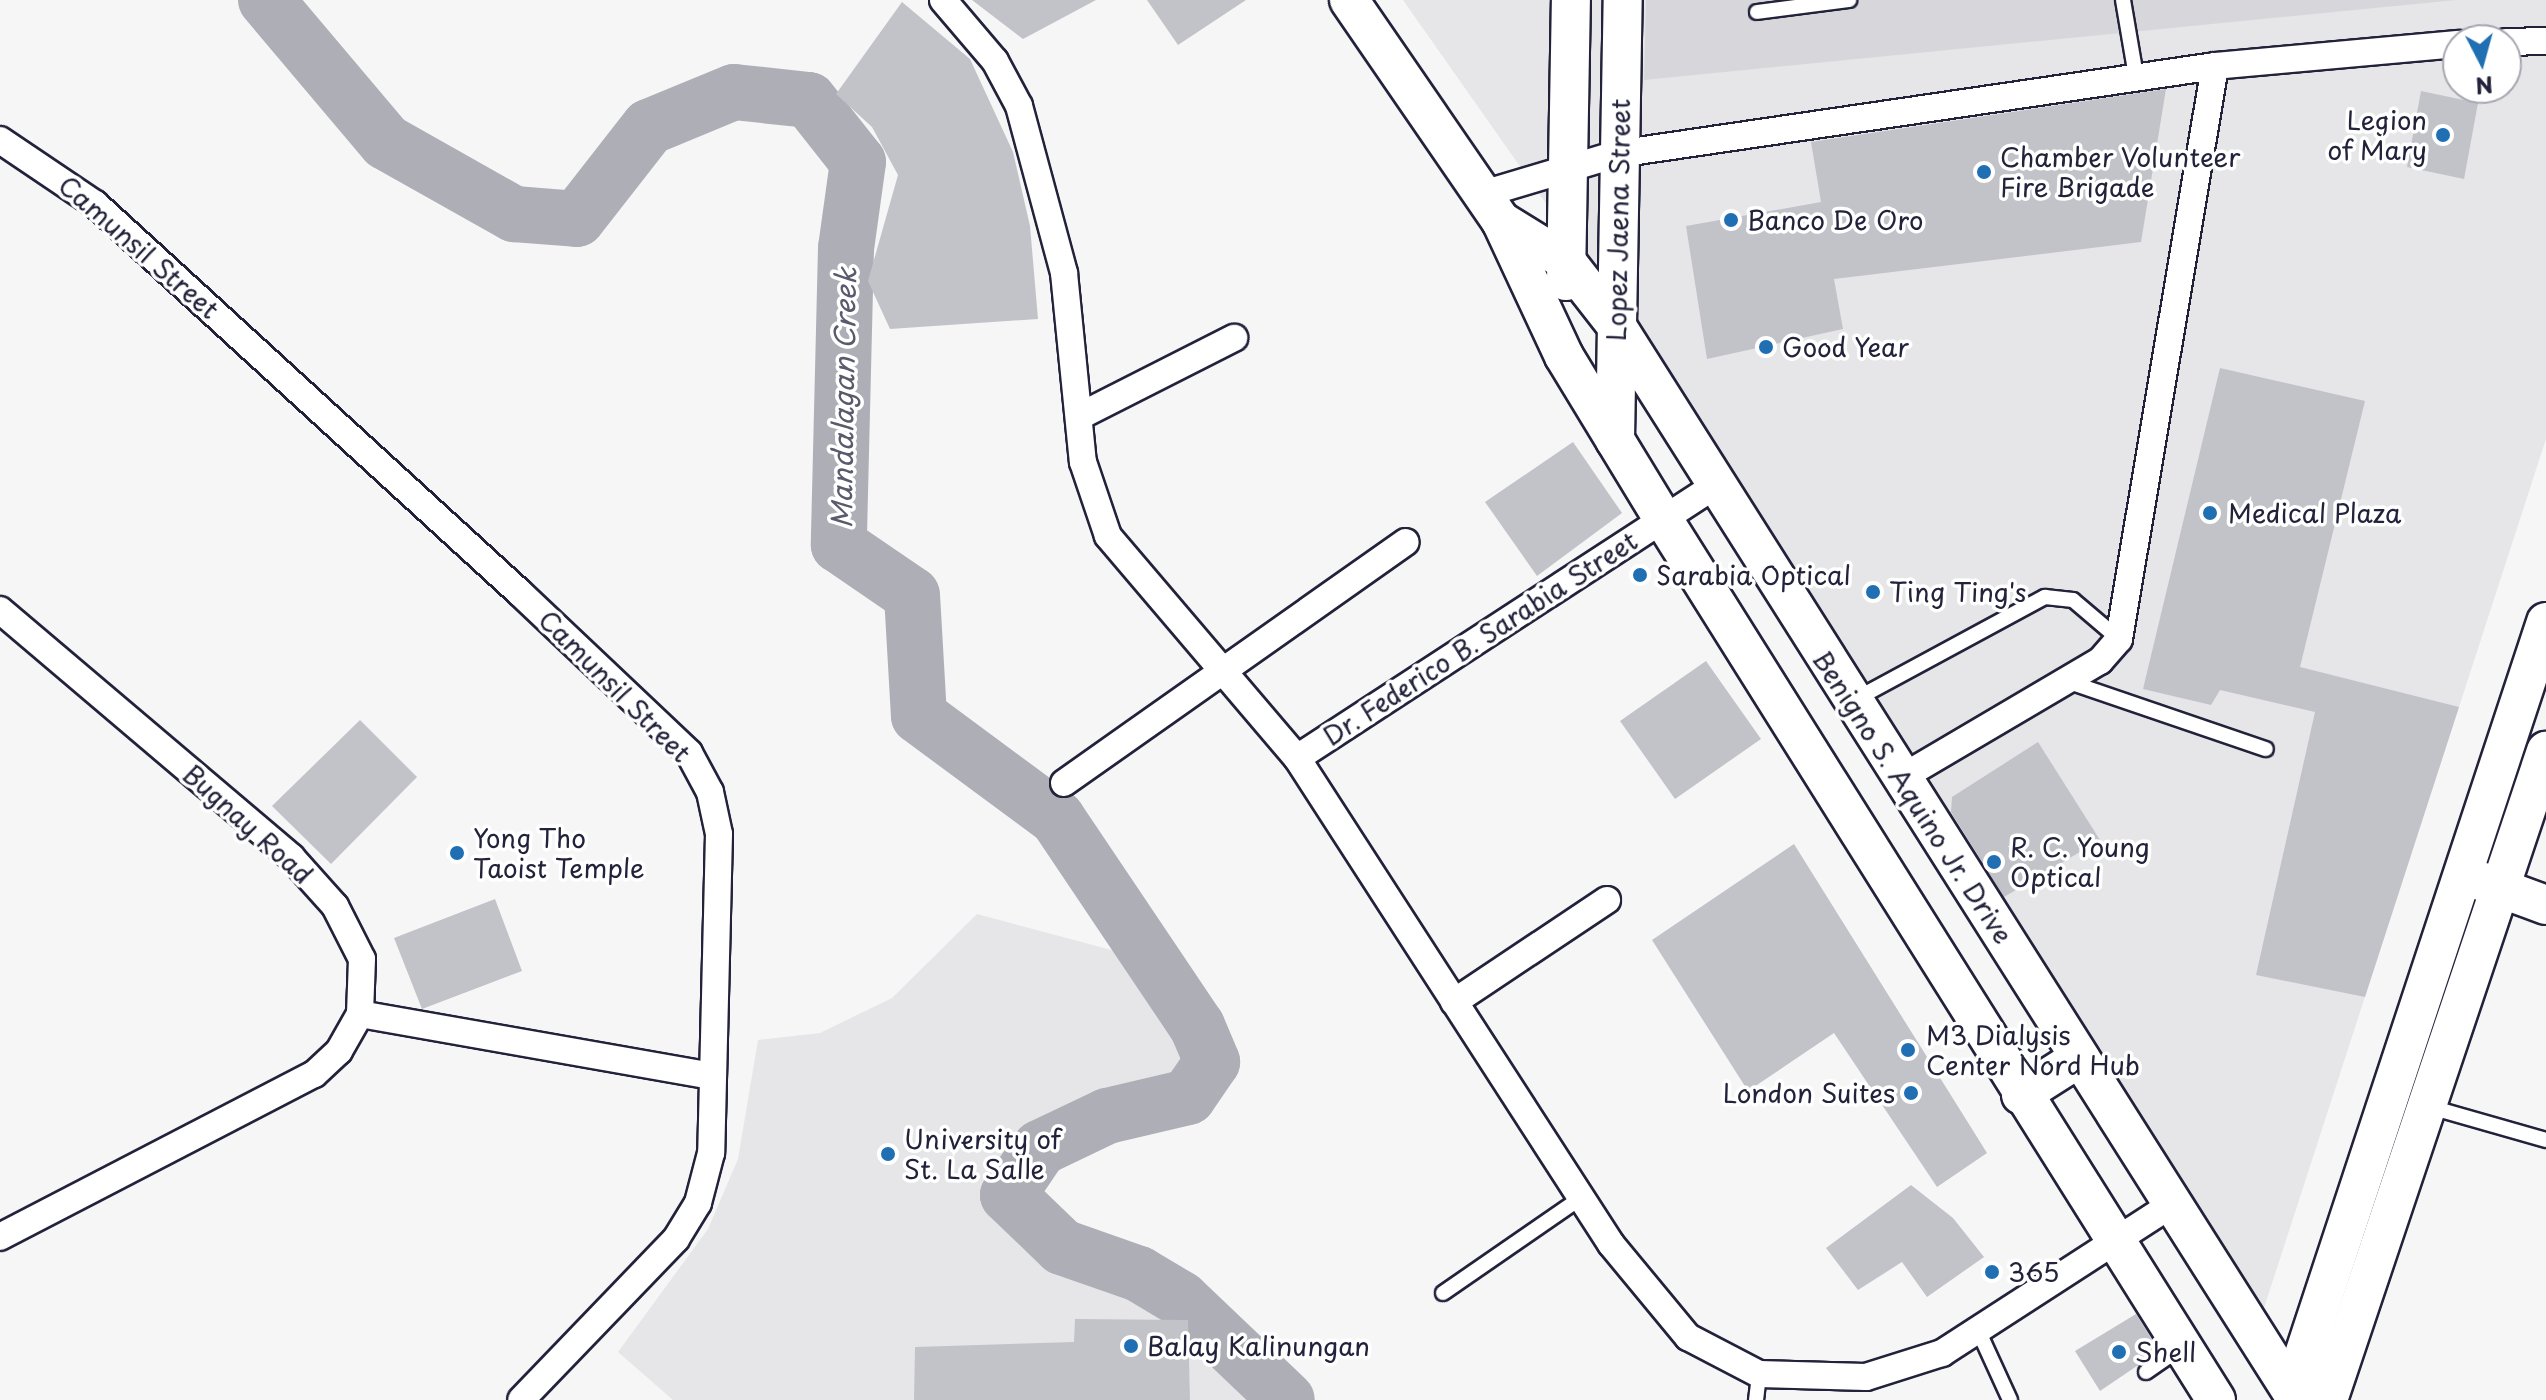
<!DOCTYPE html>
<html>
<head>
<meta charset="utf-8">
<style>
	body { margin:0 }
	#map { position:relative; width:2546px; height:1400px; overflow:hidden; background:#f6f6f7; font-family:"Playpen Sans",sans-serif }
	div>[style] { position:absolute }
	.built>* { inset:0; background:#e6e6e9 }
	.green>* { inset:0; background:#d7d7db }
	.river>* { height:56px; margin:-28px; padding:0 28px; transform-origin:28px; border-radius:28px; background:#aeaeb7 }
	.building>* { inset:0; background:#c2c2c9 }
	.roads { filter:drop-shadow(2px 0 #22223b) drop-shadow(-2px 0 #22223b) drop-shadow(0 2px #22223b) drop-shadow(0 -2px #22223b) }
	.lane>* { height:14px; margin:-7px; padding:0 7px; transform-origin:7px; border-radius:7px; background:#fff }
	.street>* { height:26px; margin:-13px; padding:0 13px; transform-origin:13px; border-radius:13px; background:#fff }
	.secondary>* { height:38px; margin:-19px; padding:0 19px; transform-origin:19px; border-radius:19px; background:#fff }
	.dots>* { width:22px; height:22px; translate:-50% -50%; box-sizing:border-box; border:4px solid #fff; border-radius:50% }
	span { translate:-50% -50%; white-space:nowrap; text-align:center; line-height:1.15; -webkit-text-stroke:7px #fff; paint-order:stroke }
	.poi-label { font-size:26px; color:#22223b }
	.right { translate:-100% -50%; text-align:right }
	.left { translate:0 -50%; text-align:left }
	.street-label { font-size:26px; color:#22223b }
	.water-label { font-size:28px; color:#5a5a6d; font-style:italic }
	.north { position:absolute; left:2442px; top:24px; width:80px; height:80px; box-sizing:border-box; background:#fff; border:2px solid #a7a7b1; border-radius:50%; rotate:174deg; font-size:22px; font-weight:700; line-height:32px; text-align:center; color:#22223b }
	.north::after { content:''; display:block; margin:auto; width:28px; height:36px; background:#1f6fb2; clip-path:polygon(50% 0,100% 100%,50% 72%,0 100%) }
</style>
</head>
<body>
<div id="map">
	<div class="built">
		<div style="clip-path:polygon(evenodd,1403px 0,2546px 0,2546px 439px,2263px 1311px,1924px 806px,1708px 434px,1403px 0,2458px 40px,2506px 40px,2506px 88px,2458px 88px,2458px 40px)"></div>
		<div style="clip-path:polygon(977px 914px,1149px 960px,1197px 1026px,1212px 1062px,1188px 1097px,1107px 1116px,1040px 1148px,1008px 1195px,1062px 1247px,1139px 1274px,1181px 1299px,1287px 1400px,673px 1400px,618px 1352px,708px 1229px,738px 1159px,758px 1040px,820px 1033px,892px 998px)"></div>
	</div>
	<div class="green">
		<div style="clip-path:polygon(1646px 0,2456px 0,1644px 80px)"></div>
	</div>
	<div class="river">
		<div style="left:266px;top:0;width:186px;rotate:49.8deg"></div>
		<div style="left:386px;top:142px;width:147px;rotate:29.4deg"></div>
		<div style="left:514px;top:214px;width:63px;rotate:4.5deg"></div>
		<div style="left:577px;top:219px;width:117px;rotate:-52deg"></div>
		<div style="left:649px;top:127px;width:92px;rotate:-22.4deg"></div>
		<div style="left:734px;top:92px;width:75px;rotate:6.1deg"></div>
		<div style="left:809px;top:100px;width:79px;rotate:51.7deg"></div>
		<div style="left:858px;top:162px;width:87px;rotate:97.9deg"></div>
		<div style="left:846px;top:248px;width:297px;rotate:91.4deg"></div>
		<div style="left:839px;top:545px;width:88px;rotate:34.4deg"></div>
		<div style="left:912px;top:595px;width:121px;rotate:86.7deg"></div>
		<div style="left:919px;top:716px;width:172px;rotate:36.5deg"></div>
		<div style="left:1057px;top:818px;width:251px;rotate:56.1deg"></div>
		<div style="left:1197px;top:1026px;width:39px;rotate:67deg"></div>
		<div style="left:1212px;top:1062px;width:42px;rotate:124.4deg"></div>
		<div style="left:1188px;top:1097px;width:83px;rotate:166.8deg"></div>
		<div style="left:1107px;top:1116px;width:74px;rotate:154.5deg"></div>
		<div style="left:1040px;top:1148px;width:57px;rotate:124.2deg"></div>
		<div style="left:1008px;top:1195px;width:75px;rotate:43.9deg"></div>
		<div style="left:1062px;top:1247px;width:82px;rotate:19.3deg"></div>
		<div style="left:1139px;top:1274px;width:49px;rotate:30.8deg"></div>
		<div style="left:1181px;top:1299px;width:146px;rotate:43.6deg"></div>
	</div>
	<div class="building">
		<div style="clip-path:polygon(972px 0,1096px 0,1023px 39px)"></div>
		<div style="clip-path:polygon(1147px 0,1246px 0,1178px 45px)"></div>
		<div style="clip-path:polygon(902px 2px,970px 59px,1013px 152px,1030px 226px,1038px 319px,890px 329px,868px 281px,898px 175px,872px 127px,836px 94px)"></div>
		<div style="clip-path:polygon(2166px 89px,2141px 242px,1834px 279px,1843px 329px,1707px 359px,1686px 226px,1821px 202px,1811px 142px)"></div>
		<div style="clip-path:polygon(2421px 91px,2478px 103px,2464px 179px,2407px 167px)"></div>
		<div style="clip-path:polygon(2220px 368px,2365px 401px,2300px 667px,2459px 707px,2365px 997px,2256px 975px,2315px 712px,2220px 690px,2211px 705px,2143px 689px)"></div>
		<div style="clip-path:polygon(1573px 442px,1622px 513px,1537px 576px,1485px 502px)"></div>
		<div style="clip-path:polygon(1706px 661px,1761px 739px,1675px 799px,1620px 721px)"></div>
		<div style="clip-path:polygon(360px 720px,417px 777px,331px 864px,272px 806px)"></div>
		<div style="clip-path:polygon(2038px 742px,2100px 840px,2004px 897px,1951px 812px,1952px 797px)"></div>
		<div style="clip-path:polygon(1794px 844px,1987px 1153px,1937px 1187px,1834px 1033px,1748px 1091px,1652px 940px)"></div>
		<div style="clip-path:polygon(495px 899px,522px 971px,422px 1009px,394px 938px)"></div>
		<div style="clip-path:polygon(1911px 1185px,1953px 1218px,1984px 1257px,1927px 1297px,1902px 1262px,1858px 1290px,1826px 1248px)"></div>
		<div style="clip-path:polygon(2136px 1314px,2159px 1351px,2100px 1391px,2075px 1351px)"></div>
		<div style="clip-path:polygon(1075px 1319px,1188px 1320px,1190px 1400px,914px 1400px,915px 1347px,1074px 1342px)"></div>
	</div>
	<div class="roads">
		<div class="lane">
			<div style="left:2123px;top:0;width:77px;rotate:80.3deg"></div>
			<div style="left:1757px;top:12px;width:93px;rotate:-7.4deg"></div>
			<div style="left:2066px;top:681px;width:211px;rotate:18.8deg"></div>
			<div style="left:1856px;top:699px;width:215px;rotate:-28.4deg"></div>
			<div style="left:2045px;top:597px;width:28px;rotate:6deg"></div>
			<div style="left:2073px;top:600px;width:60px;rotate:40.3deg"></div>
			<div style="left:2430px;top:1107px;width:121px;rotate:15.9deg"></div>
			<div style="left:1443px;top:1293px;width:169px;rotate:-34.6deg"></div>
			<div style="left:1978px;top:1330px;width:77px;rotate:65.4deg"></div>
			<div style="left:2146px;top:1372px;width:44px;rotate:-34.8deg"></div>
			<div style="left:1756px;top:1400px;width:26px;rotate:-83deg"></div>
		</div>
		<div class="street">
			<div style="left:943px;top:0;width:80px;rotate:49.6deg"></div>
			<div style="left:995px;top:61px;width:51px;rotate:61.9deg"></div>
			<div style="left:1019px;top:106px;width:173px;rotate:74.9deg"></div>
			<div style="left:1064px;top:273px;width:190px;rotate:84.3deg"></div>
			<div style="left:1083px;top:462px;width:78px;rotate:71.3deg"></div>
			<div style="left:1108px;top:536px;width:292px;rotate:49.6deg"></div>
			<div style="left:1297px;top:758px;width:579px;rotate:57.13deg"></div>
			<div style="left:1611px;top:1244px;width:121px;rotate:50.4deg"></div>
			<div style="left:1688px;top:1337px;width:80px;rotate:27.5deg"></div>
			<div style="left:1759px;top:1374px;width:107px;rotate:1.6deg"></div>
			<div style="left:1866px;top:1377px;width:80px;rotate:-17.5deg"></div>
			<div style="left:1942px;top:1353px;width:274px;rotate:-32.9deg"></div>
			<div style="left:2506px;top:42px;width:40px;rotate:-1.4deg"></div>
			<div style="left:0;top:140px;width:115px;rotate:34deg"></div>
			<div style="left:95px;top:204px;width:575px;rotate:42.46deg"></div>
			<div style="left:519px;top:592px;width:234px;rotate:43.4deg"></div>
			<div style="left:689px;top:753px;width:44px;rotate:61.7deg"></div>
			<div style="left:710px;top:792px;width:43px;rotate:77.9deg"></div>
			<div style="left:719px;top:834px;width:319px;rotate:91.4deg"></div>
			<div style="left:711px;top:1153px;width:52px;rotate:104.6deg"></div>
			<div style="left:698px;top:1203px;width:42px;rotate:121.4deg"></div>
			<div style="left:676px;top:1239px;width:223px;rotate:133.9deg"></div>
			<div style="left:1483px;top:194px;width:140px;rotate:-16.6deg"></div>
			<div style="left:1617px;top:154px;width:604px;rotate:-8.37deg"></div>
			<div style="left:2215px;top:66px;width:244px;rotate:-5.2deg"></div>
			<div style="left:1080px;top:416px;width:173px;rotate:-26.9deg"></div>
			<div style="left:0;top:610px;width:382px;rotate:40.3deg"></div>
			<div style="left:291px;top:857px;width:66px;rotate:48.1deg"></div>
			<div style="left:335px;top:906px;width:59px;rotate:63deg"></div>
			<div style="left:362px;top:959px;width:55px;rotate:92.1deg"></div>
			<div style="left:360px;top:1014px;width:43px;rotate:119.6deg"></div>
			<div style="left:339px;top:1051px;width:34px;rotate:137deg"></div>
			<div style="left:314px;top:1074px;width:354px;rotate:152.6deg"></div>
			<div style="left:1297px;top:758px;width:498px;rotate:-33.1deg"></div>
			<div style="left:1901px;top:778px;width:231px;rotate:-30.5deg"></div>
			<div style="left:2100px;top:661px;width:29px;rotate:-49deg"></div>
			<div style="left:2119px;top:639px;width:581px;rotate:-80.49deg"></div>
			<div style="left:1064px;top:783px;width:418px;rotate:-35.2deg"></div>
			<div style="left:1454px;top:1002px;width:184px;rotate:-33.7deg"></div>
			<div style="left:360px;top:1014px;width:358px;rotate:10deg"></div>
		</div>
		<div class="secondary">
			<div style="left:1349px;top:0;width:268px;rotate:55.5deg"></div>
			<div style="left:1501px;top:221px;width:149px;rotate:65deg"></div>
			<div style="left:1564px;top:356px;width:191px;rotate:58.7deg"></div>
			<div style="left:1663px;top:519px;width:1040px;rotate:57.88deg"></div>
			<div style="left:1501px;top:221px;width:76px;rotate:31.6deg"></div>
			<div style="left:1566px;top:261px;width:81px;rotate:52deg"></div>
			<div style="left:1616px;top:325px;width:1273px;rotate:57.65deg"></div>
			<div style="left:1566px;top:281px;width:281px;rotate:-89deg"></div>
			<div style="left:1615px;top:440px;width:440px;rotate:-89deg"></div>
			<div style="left:2475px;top:879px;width:76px;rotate:20.1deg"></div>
			<div style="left:2021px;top:1095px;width:69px;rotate:-32.5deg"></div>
			<div style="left:2292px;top:1391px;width:810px;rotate:-71.72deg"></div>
			<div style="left:2328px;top:1400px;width:685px;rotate:-71.43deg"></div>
		</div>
	</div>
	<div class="dots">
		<div style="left:2443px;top:135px;background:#1f6fb2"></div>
		<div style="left:1984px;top:172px;background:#1f6fb2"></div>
		<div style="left:1731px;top:220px;background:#1f6fb2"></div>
		<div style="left:1766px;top:347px;background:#1f6fb2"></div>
		<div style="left:2210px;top:513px;background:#1f6fb2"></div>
		<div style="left:1640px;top:575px;background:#1f6fb2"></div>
		<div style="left:1873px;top:592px;background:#1f6fb2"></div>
		<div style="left:457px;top:853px;background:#1f6fb2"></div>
		<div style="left:1994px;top:862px;background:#1f6fb2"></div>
		<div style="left:1908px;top:1050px;background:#1f6fb2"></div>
		<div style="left:1911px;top:1093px;background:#1f6fb2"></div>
		<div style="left:888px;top:1154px;background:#1f6fb2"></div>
		<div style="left:1992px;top:1272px;background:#1f6fb2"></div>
		<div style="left:1131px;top:1346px;background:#1f6fb2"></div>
		<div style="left:2119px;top:1352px;background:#1f6fb2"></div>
	</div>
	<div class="poi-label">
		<span class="right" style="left:2427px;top:135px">Legion<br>of Mary</span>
		<span class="left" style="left:2000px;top:172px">Chamber Volunteer<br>Fire Brigade</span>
		<span class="left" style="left:1747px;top:220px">Banco De Oro</span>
		<span class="left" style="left:1782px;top:347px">Good Year</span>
		<span class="left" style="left:2228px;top:513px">Medical Plaza</span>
		<span class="left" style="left:1656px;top:575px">Sarabia Optical</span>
		<span class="left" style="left:1889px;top:592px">Ting Ting's</span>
		<span class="left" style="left:473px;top:853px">Yong Tho<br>Taoist Temple</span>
		<span class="left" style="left:2010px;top:862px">R. C. Young<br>Optical</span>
		<span class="left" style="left:1926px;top:1050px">M3 Dialysis<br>Center Nord Hub</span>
		<span class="right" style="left:1895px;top:1093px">London Suites</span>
		<span class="left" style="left:904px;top:1154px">University of<br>St. La Salle</span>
		<span class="left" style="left:2008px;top:1272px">365</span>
		<span class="left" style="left:1147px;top:1346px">Balay Kalinungan</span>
		<span class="left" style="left:2135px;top:1352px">Shell</span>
	</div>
	<div class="street-label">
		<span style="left:1618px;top:220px;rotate:-89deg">Lopez Jaena Street</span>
		<span style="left:139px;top:247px;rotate:41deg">Camunsil Street</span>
		<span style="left:1480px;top:638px;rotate:-33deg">Dr. Federico B. Sarabia Street</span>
		<span style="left:615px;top:686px;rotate:45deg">Camunsil Street</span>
		<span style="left:1913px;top:797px;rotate:57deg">Benigno S. Aquino Jr. Drive</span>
		<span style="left:248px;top:824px;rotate:42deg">Bugnay Road</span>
	</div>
	<div class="water-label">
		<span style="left:843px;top:398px;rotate:-89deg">Mandalagan Creek</span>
	</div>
	<div class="north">N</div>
</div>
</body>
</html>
